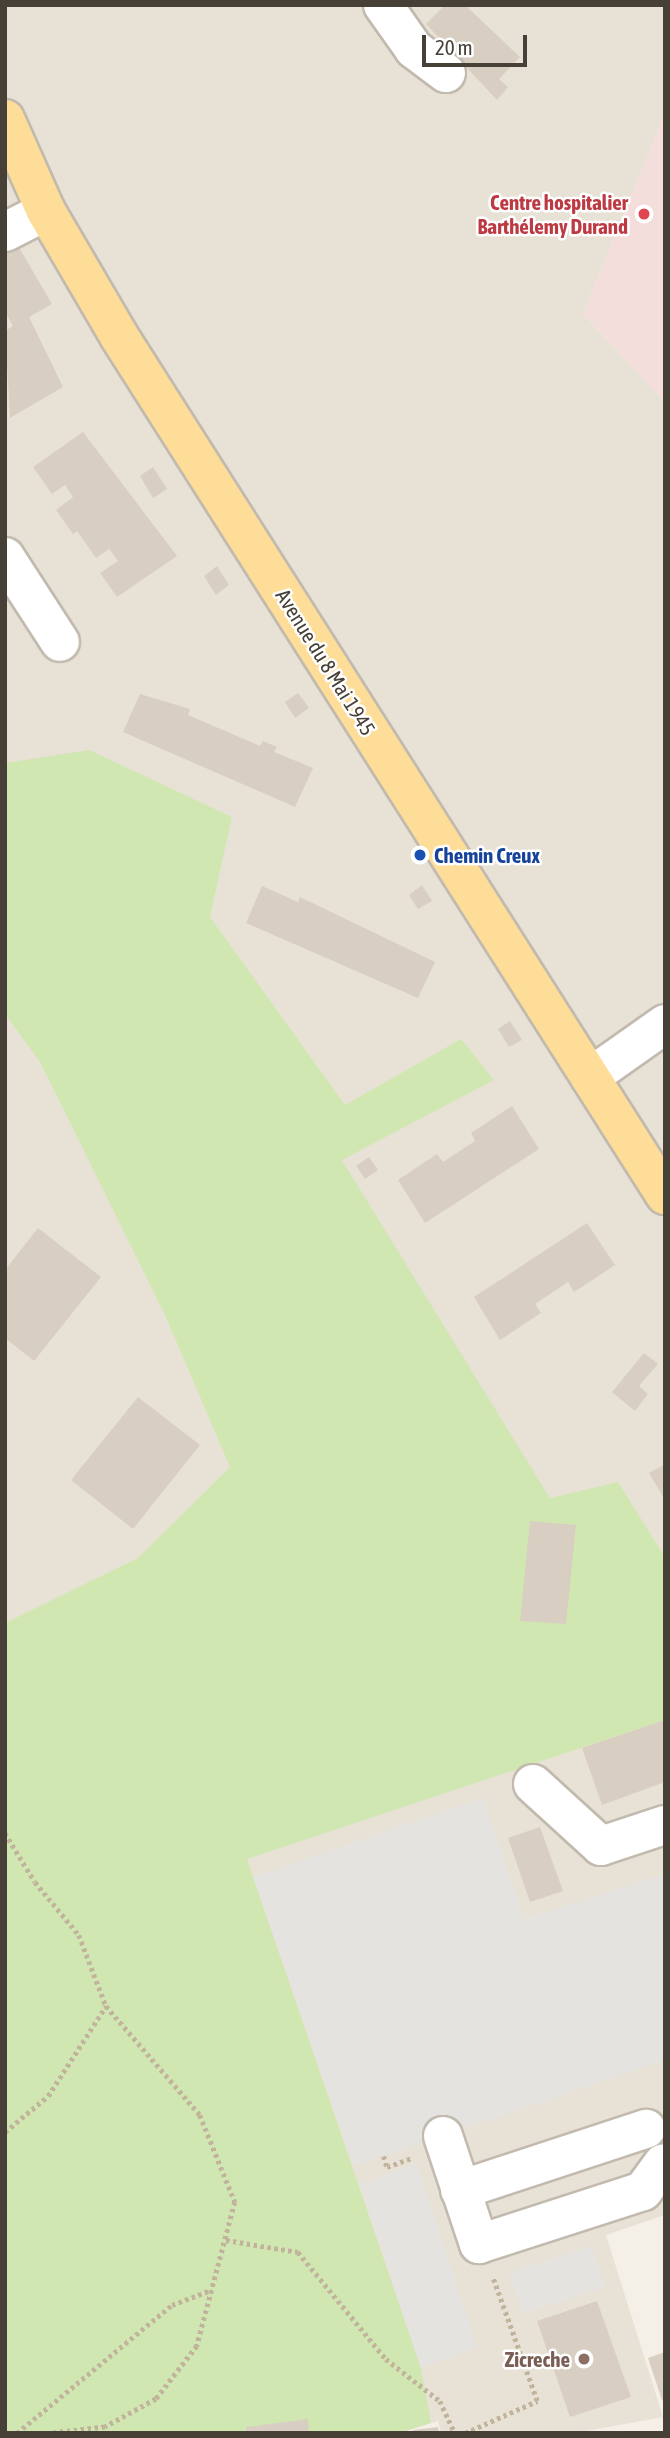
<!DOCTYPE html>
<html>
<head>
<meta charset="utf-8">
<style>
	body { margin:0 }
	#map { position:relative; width:670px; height:2438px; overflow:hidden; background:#f4f0e8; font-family:"Asap Condensed",sans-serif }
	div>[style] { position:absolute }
	.residential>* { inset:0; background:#e8e2d6 }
	.medical>* { inset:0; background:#f4dedc }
	.green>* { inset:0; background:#d1e7b2 }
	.parking>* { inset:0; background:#e5e3e0 }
	.building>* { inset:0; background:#d8cec1 }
	.path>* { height:4.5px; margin-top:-2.25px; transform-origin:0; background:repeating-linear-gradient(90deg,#c1b39c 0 3.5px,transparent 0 7px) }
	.roads { filter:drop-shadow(2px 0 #c2baae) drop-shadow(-2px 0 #c2baae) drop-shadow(0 2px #c2baae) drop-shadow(0 -2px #c2baae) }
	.minor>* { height:38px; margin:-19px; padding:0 19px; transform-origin:19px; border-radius:19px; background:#fff }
	.major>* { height:38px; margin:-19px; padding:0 19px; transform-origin:19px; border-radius:19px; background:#fddd98 }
	.dots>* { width:19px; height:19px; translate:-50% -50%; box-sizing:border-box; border:4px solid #fff; border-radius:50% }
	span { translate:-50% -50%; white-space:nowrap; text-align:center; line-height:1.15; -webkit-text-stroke:5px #fff; paint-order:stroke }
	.health-label { font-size:21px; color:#be3a42; font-weight:700 }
	.right { translate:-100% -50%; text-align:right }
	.street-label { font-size:21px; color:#474037 }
	.transit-label { font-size:21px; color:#164399; font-weight:700 }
	.left { translate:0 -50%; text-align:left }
	.education-label { font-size:21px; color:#785e54; font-weight:700 }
	.frame { position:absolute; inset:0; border:7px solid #474037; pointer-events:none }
	.scale { position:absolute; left:422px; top:35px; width:105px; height:32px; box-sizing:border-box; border:4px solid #474037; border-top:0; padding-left:9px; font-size:21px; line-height:24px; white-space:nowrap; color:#474037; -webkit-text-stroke:5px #fff; paint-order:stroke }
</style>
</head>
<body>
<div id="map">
	<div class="residential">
		<div style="clip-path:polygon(5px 5px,665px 5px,665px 114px,583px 314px,665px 402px,665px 2215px,606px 2235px,663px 2417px,576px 2433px,441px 2433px,438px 2421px,399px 2433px,5px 2433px)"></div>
	</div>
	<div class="medical">
		<div style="clip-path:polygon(665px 114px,665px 402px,583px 314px)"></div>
	</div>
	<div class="green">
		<div style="clip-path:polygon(89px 750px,232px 817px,210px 917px,345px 1105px,461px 1039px,494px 1080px,342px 1160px,550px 1498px,618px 1482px,665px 1557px,665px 1720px,247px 1859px,421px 2368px,431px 2423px,399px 2433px,5px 2433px,5px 1623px,138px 1558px,230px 1467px,165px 1315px,40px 1062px,5px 1014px,5px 763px)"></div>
	</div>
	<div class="parking">
		<div style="clip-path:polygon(483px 1798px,524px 1919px,665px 1874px,665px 2060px,354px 2166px,253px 1877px)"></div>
		<div style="clip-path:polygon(416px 2163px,477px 2347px,421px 2368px,360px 2185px)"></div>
		<div style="clip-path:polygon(592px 2246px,605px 2287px,523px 2313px,509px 2273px)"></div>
	</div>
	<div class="building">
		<div style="clip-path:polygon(445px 5px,465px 5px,520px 57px,499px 79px,508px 87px,497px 100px,426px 24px)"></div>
		<div style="clip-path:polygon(17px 244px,52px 304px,29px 317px,63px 387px,10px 418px,5px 331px,13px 326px,5px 312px,5px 251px)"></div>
		<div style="clip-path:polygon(83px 432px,177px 556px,117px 597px,100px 573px,118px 561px,109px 549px,96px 558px,77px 531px,73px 534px,56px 510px,73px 497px,65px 485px,52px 494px,33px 467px)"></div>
		<div style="clip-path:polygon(153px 467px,167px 489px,153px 498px,140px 476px)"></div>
		<div style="clip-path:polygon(217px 566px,229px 585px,216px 595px,204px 576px)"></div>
		<div style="clip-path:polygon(298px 693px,309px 708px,295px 718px,285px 702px)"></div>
		<div style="clip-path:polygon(140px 694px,190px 709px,188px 715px,260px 746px,263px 741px,277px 747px,274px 752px,313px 768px,295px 807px,123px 732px)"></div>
		<div style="clip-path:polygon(422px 885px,432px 901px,418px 909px,409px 895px)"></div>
		<div style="clip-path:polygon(262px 886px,298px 902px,300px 897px,435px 962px,418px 998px,246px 923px)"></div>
		<div style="clip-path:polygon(510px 1021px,522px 1040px,509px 1047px,498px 1029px)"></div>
		<div style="clip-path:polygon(512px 1106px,539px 1149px,425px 1223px,398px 1180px,437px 1154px,443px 1162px,475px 1141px,471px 1133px)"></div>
		<div style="clip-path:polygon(369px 1157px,378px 1170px,365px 1179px,356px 1166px)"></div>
		<div style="clip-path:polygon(587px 1223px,615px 1265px,574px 1292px,568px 1282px,535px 1304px,541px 1313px,500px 1340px,474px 1297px)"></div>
		<div style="clip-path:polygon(38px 1228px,101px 1277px,34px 1361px,5px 1338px,5px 1270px)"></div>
		<div style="clip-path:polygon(644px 1353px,658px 1364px,639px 1386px,648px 1394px,635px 1411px,612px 1392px)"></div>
		<div style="clip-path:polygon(138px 1397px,200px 1445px,133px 1529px,71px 1480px)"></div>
		<div style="clip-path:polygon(665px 1464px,665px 1500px,649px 1473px)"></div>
		<div style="clip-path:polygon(530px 1521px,576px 1525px,566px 1624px,520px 1621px)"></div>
		<div style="clip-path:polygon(665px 1720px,665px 1782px,602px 1805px,582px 1748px)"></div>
		<div style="clip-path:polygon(540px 1827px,563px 1891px,530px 1902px,508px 1838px)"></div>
		<div style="clip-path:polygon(597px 2301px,631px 2397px,570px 2417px,537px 2321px)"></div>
		<div style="clip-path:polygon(665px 2352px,665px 2400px,662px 2400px,648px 2358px)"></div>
		<div style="clip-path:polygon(308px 2419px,309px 2433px,246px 2433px,246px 2427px)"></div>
		<div style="clip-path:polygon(438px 2427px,439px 2433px,413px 2433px,413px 2430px)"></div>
	</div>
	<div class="path">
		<div style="left:5px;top:1833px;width:57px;rotate:58.5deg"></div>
		<div style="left:35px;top:1882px;width:69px;rotate:50.3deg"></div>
		<div style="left:79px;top:1935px;width:76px;rotate:69.2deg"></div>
		<div style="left:106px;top:2006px;width:144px;rotate:49.2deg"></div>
		<div style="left:200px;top:2115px;width:94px;rotate:68.1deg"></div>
		<div style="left:235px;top:2202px;width:149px;rotate:104.8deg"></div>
		<div style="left:197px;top:2346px;width:67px;rotate:127.7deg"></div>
		<div style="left:156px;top:2399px;width:58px;rotate:151.2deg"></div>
		<div style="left:105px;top:2427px;width:53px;rotate:173.5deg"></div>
		<div style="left:5px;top:2132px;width:56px;rotate:-39.9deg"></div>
		<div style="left:48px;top:2096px;width:107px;rotate:-57.2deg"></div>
		<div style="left:384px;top:2156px;width:11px;rotate:75deg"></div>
		<div style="left:387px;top:2167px;width:27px;rotate:-20deg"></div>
		<div style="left:226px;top:2240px;width:73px;rotate:9.5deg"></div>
		<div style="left:298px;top:2252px;width:139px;rotate:50.6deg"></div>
		<div style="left:386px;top:2359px;width:68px;rotate:37.9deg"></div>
		<div style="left:440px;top:2401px;width:35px;rotate:65deg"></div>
		<div style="left:17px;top:2433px;width:201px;rotate:-39.6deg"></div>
		<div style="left:172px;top:2305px;width:42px;rotate:-21deg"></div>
		<div style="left:465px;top:2433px;width:79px;rotate:-24deg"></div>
		<div style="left:537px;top:2401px;width:131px;rotate:-109.7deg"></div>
	</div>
	<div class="roads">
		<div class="minor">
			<div style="left:383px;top:5px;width:54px;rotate:54.8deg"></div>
			<div style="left:414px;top:49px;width:40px;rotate:37deg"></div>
			<div style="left:5px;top:232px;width:46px;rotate:-27.1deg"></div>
			<div style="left:5px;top:557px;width:101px;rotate:57.1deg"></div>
			<div style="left:590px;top:1077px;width:92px;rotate:-35.2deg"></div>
			<div style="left:533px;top:1784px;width:92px;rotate:42.4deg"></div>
			<div style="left:601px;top:1846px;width:67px;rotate:-18.2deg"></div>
			<div style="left:443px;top:2136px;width:114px;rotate:71.6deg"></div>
			<div style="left:479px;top:2244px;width:172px;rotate:-17.9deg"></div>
			<div style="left:643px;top:2191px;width:34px;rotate:-54deg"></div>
			<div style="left:460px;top:2190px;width:196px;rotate:-18.2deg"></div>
		</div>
		<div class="major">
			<div style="left:5px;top:119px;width:101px;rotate:66deg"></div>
			<div style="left:46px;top:211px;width:145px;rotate:59.7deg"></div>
			<div style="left:119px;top:336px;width:1018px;rotate:57.56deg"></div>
		</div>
	</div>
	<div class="dots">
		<div style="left:644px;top:214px;background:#e0444e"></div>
		<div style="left:420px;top:855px;background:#1a4fb4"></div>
		<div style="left:584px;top:2359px;background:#8d6e63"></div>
	</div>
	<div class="health-label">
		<span class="right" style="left:628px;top:214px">Centre hospitalier<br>Barthélemy Durand</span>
	</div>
	<div class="street-label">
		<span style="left:326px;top:662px;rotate:58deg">Avenue du 8 Mai 1945</span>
	</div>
	<div class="transit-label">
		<span class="left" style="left:434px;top:855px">Chemin Creux</span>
	</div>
	<div class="education-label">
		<span class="right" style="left:570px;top:2359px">Zicreche</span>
	</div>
	<div class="frame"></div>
	<div class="scale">20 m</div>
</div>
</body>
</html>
